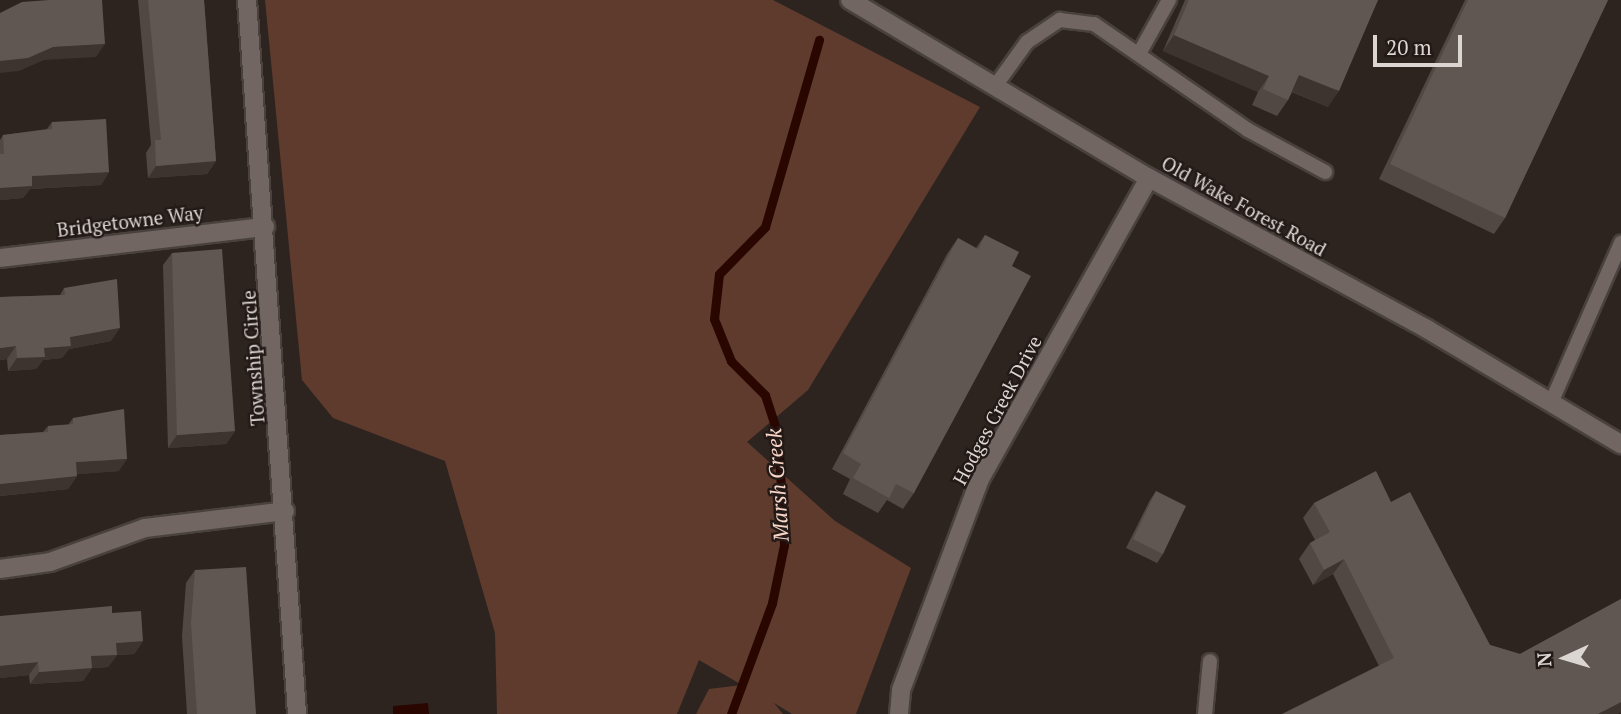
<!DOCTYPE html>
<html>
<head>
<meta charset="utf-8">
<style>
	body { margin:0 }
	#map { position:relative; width:1621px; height:714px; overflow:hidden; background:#2d2420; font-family:"PT Serif",serif }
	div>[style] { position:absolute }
	.green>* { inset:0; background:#5e3b2d }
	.water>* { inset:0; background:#290700 }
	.stream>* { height:9px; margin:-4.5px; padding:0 4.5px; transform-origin:4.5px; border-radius:4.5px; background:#290700 }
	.roads { filter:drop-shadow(2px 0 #49413e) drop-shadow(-2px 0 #49413e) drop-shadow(0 2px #49413e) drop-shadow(0 -2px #49413e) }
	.service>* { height:14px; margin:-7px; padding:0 7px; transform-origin:7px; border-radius:7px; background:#716661 }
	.minor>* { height:18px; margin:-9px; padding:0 9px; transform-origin:9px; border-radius:9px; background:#716661 }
	.tertiary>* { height:18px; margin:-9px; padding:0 9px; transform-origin:9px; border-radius:9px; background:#716661 }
	.wall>* { inset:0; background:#514844 }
	.shaded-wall>* { inset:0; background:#3d332f }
	.building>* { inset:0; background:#605753 }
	span { translate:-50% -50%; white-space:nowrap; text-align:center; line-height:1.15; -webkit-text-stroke:5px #231a17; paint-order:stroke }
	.street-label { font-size:19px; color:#dcd6d3 }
	.water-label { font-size:21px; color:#f8d5c7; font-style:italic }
	.north { position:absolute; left:1530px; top:623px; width:70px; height:70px; -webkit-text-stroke:5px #231a17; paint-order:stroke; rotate:266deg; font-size:19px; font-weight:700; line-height:28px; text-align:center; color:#dcd6d3 }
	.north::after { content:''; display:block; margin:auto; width:24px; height:32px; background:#dcd6d3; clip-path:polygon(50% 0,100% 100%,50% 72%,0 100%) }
	.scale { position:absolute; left:1373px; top:35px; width:89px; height:32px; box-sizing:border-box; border:4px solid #dcd6d3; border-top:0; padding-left:9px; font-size:21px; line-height:24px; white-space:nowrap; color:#dcd6d3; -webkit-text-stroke:5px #231a17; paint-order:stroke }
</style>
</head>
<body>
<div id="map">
	<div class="green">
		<div style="clip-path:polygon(265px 0,773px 0,980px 107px,808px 390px,747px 442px,835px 521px,911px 568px,856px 714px,792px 714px,774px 703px,783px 714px,696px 714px,709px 689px,742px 685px,699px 660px,677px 714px,497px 714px,495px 633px,445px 461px,333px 418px,302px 380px)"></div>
	</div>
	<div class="water">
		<div style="clip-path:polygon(428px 703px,429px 714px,393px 714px,393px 706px)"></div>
	</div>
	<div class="stream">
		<div style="left:731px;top:714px;width:118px;rotate:-69.7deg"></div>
		<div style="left:772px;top:603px;width:59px;rotate:-78.3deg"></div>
		<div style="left:784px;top:545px;width:110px;rotate:-93.1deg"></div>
		<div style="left:778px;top:435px;width:42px;rotate:-108deg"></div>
		<div style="left:765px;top:395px;width:48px;rotate:-135deg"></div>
		<div style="left:731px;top:361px;width:45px;rotate:-112deg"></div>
		<div style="left:714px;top:319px;width:45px;rotate:-83.7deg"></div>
		<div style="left:719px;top:274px;width:66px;rotate:-45.6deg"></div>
		<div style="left:765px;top:227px;width:195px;rotate:-73.9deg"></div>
	</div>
	<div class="roads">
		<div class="service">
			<div style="left:1140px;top:52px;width:60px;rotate:-60.9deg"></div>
			<div style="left:996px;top:85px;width:53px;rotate:-54.2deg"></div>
			<div style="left:1027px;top:42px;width:40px;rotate:-34deg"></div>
			<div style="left:1060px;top:20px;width:34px;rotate:7deg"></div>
			<div style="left:1094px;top:24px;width:187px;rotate:34.5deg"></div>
			<div style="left:1248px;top:130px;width:88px;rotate:28.6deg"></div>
			<div style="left:1551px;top:403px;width:175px;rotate:-66.4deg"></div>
			<div style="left:1205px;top:714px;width:53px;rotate:-84.6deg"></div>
		</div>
		<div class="minor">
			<div style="left:247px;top:0;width:716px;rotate:85.99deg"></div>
			<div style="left:0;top:258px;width:267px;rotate:-6.7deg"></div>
			<div style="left:0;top:569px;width:50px;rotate:-8deg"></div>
			<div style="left:50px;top:562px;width:101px;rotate:-19.7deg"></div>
			<div style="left:145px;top:528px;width:141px;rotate:-6.9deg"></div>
			<div style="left:899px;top:714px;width:24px;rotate:-85deg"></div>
			<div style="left:901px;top:690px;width:225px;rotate:-69.5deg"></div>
			<div style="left:980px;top:479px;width:345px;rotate:-60.7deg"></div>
		</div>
		<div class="tertiary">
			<div style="left:850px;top:0;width:348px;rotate:30.8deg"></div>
			<div style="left:1149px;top:178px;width:316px;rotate:28.5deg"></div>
			<div style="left:1427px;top:329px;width:226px;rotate:30.7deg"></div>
		</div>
	</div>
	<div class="wall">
		<div style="clip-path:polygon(138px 0,204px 0,216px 161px,207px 174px,148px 178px,146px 153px,151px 145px)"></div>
		<div style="clip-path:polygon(1185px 0,1378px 0,1328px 107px,1292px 92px,1288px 100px,1277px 116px,1252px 105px,1258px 92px,1163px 51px)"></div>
		<div style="clip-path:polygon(1465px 0,1608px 0,1505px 218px,1494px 234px,1379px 179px)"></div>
		<div style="clip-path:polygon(52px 122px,109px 172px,101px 185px,30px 189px,23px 198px,0 200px,0 140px,3px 135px,47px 129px)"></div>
		<div style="clip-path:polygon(985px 235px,1012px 266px,914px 493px,903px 509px,887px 500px,878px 513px,843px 494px,850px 479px,832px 469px,947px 254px,958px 238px,976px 248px)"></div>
		<div style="clip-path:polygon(172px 253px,235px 431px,226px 444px,168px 448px,163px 265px)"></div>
		<div style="clip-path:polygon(64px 288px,111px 341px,69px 349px,62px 358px,43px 360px,36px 369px,8px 371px,7px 359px,0 360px,0 297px,60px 295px)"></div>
		<div style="clip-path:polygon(73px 418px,119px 471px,77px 474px,77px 476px,68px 489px,0 496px,0 435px,43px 432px,48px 426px,68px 425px)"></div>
		<div style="clip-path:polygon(1156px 491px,1163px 554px,1157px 563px,1126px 548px,1150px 500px)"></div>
		<div style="clip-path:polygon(1391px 502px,1490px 645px,1520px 654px,1621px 599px,1621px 712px,1617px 714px,1379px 666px,1333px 574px,1313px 585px,1299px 559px,1310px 543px,1315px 540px,1303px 518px,1314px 503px)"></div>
		<div style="clip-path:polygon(195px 570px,256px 714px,187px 714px,182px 636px,186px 583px)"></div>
		<div style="clip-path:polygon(112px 613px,143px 641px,134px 654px,117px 655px,108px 667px,92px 668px,83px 681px,30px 684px,29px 675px,0 678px)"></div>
	</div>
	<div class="shaded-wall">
		<div style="clip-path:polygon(1174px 35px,1269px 76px,1258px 92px,1163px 51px)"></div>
		<div style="clip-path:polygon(105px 44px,96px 57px,44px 60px,19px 71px,0 73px,0 61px,53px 47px)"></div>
		<div style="clip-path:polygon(1299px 75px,1339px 91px,1328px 107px,1289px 90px)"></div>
		<div style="clip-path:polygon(216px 161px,207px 174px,148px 178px,156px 166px)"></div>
		<div style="clip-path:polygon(109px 172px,101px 185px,30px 189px,23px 198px,0 200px,0 188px,32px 176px)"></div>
		<div style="clip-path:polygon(120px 328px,111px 341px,69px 349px,62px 358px,43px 360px,36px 369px,8px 371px,17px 358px,70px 337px)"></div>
		<div style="clip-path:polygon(16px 346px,7px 359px,0 360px,0 348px)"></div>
		<div style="clip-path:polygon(235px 431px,226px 444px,168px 448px,177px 435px)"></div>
		<div style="clip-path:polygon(127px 459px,119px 471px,67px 475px,76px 462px)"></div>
		<div style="clip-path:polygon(77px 476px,68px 489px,0 496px,0 484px)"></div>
		<div style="clip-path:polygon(1344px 559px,1333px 574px,1313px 585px,1324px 570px)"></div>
		<div style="clip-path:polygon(143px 641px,134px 654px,117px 655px,108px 667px,82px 669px,91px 656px,116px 643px)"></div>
		<div style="clip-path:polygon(38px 662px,29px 675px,0 678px,0 666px)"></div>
		<div style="clip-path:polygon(92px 668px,83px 681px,30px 684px,39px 672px)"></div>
		<div style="clip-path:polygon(1621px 702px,1621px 712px,1617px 714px,1598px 714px)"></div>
	</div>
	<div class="building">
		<div style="clip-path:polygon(49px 0,102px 0,105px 44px,53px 47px,28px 58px,0 61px,0 13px,22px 2px)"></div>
		<div style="clip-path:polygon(148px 0,204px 0,216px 161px,156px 166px,155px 140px,161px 140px)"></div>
		<div style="clip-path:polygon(1189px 0,1378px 0,1339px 91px,1299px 75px,1288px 100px,1263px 89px,1269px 76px,1174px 35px)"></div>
		<div style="clip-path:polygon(1468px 0,1608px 0,1505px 218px,1390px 164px)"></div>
		<div style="clip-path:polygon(106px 119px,109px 172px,32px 176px,32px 186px,0 188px,0 154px,4px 154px,3px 135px,52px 129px,52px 122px)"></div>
		<div style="clip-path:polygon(985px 235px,1019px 252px,1012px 266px,1031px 276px,914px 493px,896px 484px,889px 498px,853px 478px,861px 464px,843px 453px,958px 238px,978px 249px)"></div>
		<div style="clip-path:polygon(222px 249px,235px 431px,177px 435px,172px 253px)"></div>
		<div style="clip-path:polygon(117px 279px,120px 328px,70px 337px,71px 346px,44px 348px,45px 357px,17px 358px,16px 346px,0 348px,0 297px,65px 295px,64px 288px)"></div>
		<div style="clip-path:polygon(124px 409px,127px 459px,76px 462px,77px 476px,0 484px,0 435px,48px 432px,48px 426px,73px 424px,73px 418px)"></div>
		<div style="clip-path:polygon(1376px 471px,1391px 502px,1410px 492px,1490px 645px,1520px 654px,1621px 599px,1621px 702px,1598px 714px,1282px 714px,1394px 658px,1344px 559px,1324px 570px,1310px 543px,1330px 532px,1314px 503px)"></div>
		<div style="clip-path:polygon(1156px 491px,1186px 506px,1163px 554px,1133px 539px)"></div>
		<div style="clip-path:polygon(246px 567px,256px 714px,197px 714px,191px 623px,195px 570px)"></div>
		<div style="clip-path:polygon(112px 606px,112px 613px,141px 611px,143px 641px,116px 643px,117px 655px,91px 656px,92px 668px,39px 672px,38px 662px,0 666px,0 616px)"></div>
	</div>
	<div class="street-label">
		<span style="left:1244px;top:206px;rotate:29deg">Old Wake Forest Road</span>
		<span style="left:130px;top:221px;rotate:-7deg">Bridgetowne Way</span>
		<span style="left:253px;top:358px;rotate:-94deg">Township Circle</span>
		<span style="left:997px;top:410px;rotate:-62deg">Hodges Creek Drive</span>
	</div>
	<div class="water-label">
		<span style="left:777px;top:485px;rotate:-94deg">Marsh Creek</span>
	</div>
	<div class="north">N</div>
	<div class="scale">20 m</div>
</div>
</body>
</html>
